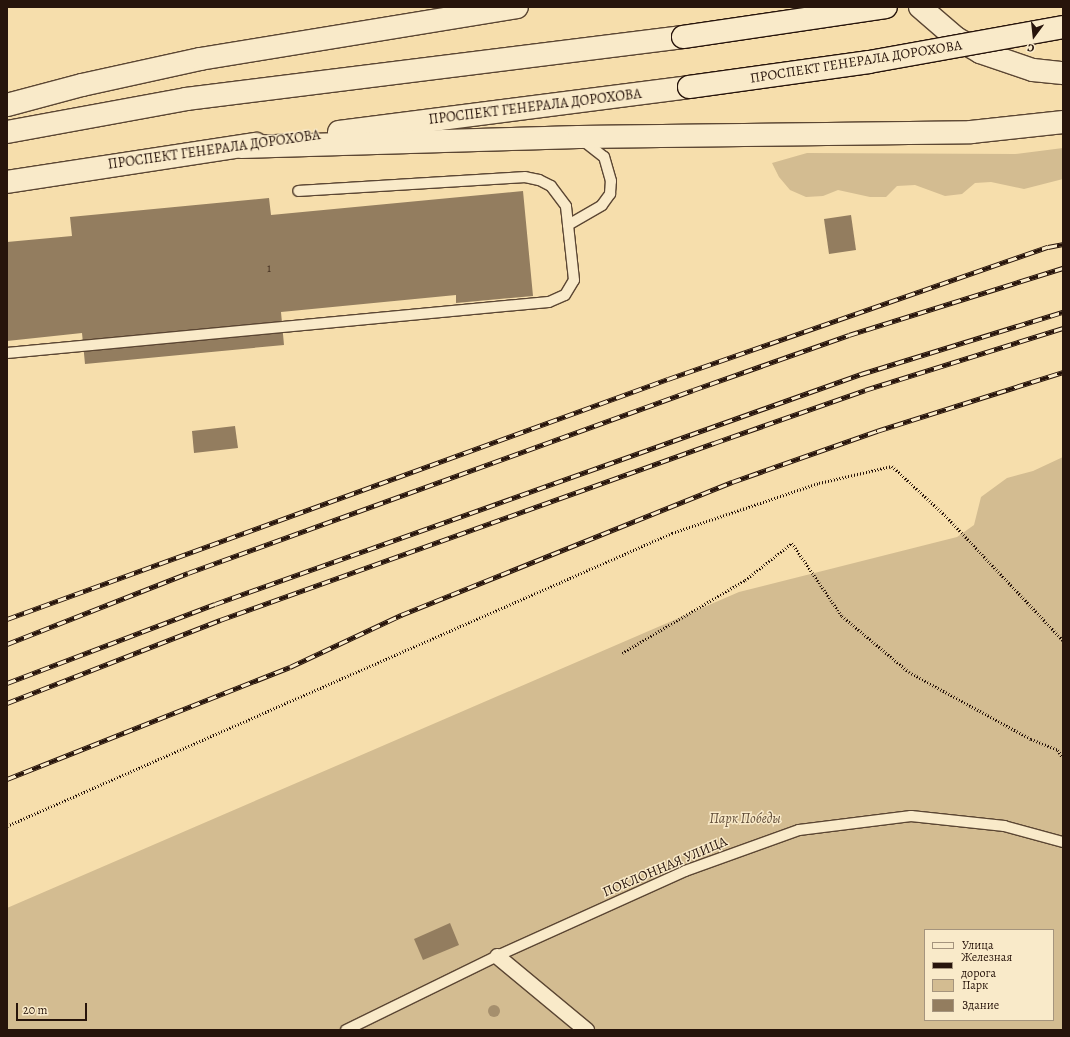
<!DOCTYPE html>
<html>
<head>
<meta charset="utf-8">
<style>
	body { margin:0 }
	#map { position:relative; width:1070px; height:1037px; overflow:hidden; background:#f6deac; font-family:Alegreya,serif }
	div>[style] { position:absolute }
	.green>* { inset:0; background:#d3bc91 }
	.building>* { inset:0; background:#937d5f }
	.path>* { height:2.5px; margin-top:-1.25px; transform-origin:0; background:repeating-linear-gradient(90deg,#27140b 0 1px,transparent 0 3px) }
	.roads { filter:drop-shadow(1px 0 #5b4633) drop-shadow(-1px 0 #5b4633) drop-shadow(0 1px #5b4633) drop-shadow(0 -1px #5b4633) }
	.service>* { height:10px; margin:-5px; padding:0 5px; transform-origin:5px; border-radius:5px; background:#f9eac9 }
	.pedestrian>* { height:15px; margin:-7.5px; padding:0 7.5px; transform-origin:7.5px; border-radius:7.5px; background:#f9eac9 }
	.secondary>* { height:22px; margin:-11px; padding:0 11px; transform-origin:11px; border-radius:11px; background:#f9eac9 }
	.rail>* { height:4.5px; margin-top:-2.25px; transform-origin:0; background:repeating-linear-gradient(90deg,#f9eac9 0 9px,#27140b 0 18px); box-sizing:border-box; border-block:1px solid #27140b }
	.bridges { filter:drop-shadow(1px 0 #27140b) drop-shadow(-1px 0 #27140b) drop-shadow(0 1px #27140b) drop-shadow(0 -1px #27140b) }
	.secondary-bridge>* { height:22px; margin:-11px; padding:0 11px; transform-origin:11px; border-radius:11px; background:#f9eac9 }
	.trees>* { width:12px; height:12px; margin:-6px; border-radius:50%; background:#a58f6d }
	span { translate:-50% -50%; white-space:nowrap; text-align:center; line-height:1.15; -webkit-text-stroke:3px #f9eac9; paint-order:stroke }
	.number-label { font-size:12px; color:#422e20 }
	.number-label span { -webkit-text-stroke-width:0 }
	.street-label { font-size:14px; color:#27140b }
	.park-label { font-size:14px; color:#634f3a; font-style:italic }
	.frame { position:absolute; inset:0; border:8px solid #27140b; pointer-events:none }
	.legend { position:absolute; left:924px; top:929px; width:130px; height:92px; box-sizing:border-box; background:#f9eac9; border:1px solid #a5947d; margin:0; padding:5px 7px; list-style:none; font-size:12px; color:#27140b }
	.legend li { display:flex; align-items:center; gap:8px; height:20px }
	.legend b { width:20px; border:1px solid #a5947d }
	.north { position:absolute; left:1014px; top:16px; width:40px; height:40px; -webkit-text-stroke:3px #f9eac9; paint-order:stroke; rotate:195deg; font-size:11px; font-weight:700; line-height:16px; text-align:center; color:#27140b }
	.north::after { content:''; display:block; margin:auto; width:14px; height:18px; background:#27140b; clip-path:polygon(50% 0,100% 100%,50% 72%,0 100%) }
	.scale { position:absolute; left:16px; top:1003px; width:71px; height:18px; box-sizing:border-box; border:2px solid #27140b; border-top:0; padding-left:5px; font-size:12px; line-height:14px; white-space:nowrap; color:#27140b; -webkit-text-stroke:3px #f9eac9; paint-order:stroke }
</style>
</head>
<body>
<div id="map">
	<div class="green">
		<div style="clip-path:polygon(1063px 148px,1063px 179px,1024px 189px,991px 182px,975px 183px,962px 194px,945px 196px,915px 185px,897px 186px,886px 197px,870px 197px,838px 190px,823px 196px,806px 197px,790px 190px,779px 177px,772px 163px,807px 153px,1015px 154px)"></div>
		<div style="clip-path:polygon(evenodd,1063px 457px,1063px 1030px,7px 1030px,7px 908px,739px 592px,957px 537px,974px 525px,981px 497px,1007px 478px,1033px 471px,1063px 457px,925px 930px,1053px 930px,1053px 1020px,925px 1020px,925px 930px)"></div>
	</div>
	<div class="building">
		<div style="clip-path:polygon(523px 191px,533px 296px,456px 303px,456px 295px,281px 312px,284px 345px,85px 364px,82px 333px,7px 341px,7px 242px,72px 236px,70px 217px,269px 198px,271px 215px)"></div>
		<div style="clip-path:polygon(851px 215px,856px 250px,829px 254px,824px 219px)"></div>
		<div style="clip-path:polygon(235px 426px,238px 448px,194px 453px,192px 431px)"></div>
		<div style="clip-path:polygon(450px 923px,459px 945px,423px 960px,414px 939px)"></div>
	</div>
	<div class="path">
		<div style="left:622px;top:653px;width:143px;rotate:-30.7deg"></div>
		<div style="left:745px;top:580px;width:60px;rotate:-38.2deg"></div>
		<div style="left:792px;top:543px;width:88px;rotate:55.6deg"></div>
		<div style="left:842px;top:616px;width:87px;rotate:39.9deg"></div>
		<div style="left:909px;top:672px;width:139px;rotate:28.8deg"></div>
		<div style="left:1031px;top:739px;width:29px;rotate:22deg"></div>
		<div style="left:1058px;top:750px;width:9px;rotate:58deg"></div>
		<div style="left:7px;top:826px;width:727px;rotate:-23.78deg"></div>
		<div style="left:672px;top:533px;width:155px;rotate:-18.8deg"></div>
		<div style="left:819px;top:483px;width:75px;rotate:-13.1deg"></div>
		<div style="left:892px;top:466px;width:72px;rotate:42.8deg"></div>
		<div style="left:945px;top:515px;width:172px;rotate:46.7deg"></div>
	</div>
	<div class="roads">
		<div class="service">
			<div style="left:568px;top:225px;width:39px;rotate:-30deg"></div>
			<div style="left:602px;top:205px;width:14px;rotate:-54deg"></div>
			<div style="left:610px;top:194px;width:13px;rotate:-86deg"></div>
			<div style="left:611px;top:181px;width:25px;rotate:-106deg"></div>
			<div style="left:604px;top:157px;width:28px;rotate:-142deg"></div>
			<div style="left:7px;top:353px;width:544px;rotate:-5.38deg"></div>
			<div style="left:549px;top:302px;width:17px;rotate:-24deg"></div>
			<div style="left:565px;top:295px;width:17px;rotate:-59deg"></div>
			<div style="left:574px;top:280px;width:74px;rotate:-96.2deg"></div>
			<div style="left:566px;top:206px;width:25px;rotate:-127deg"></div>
			<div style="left:551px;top:186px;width:13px;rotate:-153deg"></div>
			<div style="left:539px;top:180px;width:14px;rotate:-168deg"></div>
			<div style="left:525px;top:177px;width:227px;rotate:176.5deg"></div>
			<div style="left:346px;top:1030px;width:168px;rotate:-26.1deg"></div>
			<div style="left:497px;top:956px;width:206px;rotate:-24.3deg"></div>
			<div style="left:685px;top:871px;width:121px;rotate:-19.8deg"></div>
			<div style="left:799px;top:830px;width:113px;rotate:-7.1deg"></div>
			<div style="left:911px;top:816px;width:94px;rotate:6.1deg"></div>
			<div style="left:1004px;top:826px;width:61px;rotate:15.2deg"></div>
		</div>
		<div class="pedestrian">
			<div style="left:497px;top:956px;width:116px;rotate:39.7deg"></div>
		</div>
		<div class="secondary">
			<div style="left:920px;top:7px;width:48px;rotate:40.7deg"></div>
			<div style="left:956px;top:38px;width:28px;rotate:30deg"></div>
			<div style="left:980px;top:52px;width:56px;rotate:18.8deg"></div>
			<div style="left:1033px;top:70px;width:30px;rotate:6deg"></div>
			<div style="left:7px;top:105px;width:78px;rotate:-14.9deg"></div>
			<div style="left:82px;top:85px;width:121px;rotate:-12.4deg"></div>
			<div style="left:200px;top:59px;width:321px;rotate:-9.3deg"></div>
			<div style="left:7px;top:132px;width:182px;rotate:-10.4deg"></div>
			<div style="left:186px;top:99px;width:501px;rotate:-7.11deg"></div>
			<div style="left:339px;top:132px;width:353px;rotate:-7.3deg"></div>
			<div style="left:241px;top:147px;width:338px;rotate:-1.7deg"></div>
			<div style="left:579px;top:137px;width:392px;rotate:-0.7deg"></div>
			<div style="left:971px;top:132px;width:93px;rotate:-6.2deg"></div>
			<div style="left:7px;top:182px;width:252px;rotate:-8.7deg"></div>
		</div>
	</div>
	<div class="rail">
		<div style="left:7px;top:619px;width:703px;rotate:-19.96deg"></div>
		<div style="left:668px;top:379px;width:402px;rotate:-19.2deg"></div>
		<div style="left:1048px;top:247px;width:15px;rotate:-11deg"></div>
		<div style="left:7px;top:644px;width:194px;rotate:-21.4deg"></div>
		<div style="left:188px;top:573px;width:537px;rotate:-19.92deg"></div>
		<div style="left:693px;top:390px;width:165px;rotate:-19.4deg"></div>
		<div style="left:849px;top:335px;width:224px;rotate:-17.4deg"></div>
		<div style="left:7px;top:683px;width:222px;rotate:-20.8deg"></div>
		<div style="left:215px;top:604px;width:686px;rotate:-19.6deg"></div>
		<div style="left:861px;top:374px;width:211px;rotate:-17.1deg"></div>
		<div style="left:7px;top:703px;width:229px;rotate:-21.3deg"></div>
		<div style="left:220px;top:620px;width:525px;rotate:-19.71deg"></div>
		<div style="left:714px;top:443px;width:160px;rotate:-19.3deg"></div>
		<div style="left:865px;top:390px;width:207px;rotate:-17.4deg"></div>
		<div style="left:7px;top:779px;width:304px;rotate:-21.6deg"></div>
		<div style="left:290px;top:667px;width:123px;rotate:-25.1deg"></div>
		<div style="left:401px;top:615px;width:357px;rotate:-21.9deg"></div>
		<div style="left:732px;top:482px;width:154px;rotate:-19.4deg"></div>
		<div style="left:877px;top:431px;width:195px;rotate:-17.6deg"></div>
	</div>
	<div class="bridges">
		<div class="secondary-bridge">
			<div style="left:683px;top:37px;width:205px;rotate:-8.4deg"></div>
			<div style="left:689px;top:87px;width:182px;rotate:-7.9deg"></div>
			<div style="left:869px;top:62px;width:197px;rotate:-10.2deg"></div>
		</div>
	</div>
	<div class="trees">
		<div style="left:494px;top:1011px"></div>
	</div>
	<div class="number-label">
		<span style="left:269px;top:269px">1</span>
	</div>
	<div class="street-label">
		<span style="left:856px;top:62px;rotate:-9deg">ПРОСПЕКТ ГЕНЕРАЛА ДОРОХОВА</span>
		<span style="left:535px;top:107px;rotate:-7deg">ПРОСПЕКТ ГЕНЕРАЛА ДОРОХОВА</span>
		<span style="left:214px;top:150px;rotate:-8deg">ПРОСПЕКТ ГЕНЕРАЛА ДОРОХОВА</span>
		<span style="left:665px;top:867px;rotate:-23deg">ПОКЛОННАЯ УЛИЦА</span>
	</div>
	<div class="park-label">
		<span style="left:745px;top:819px">Парк Победы</span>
	</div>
	<div class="frame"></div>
	<ul class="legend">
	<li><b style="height:5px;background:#f9eac9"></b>Улица</li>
	<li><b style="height:5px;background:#27140b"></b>Железная дорога</li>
	<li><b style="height:11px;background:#d3bc91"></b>Парк</li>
	<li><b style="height:11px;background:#937d5f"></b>Здание</li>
	</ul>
	<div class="north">С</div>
	<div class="scale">20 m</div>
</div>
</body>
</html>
